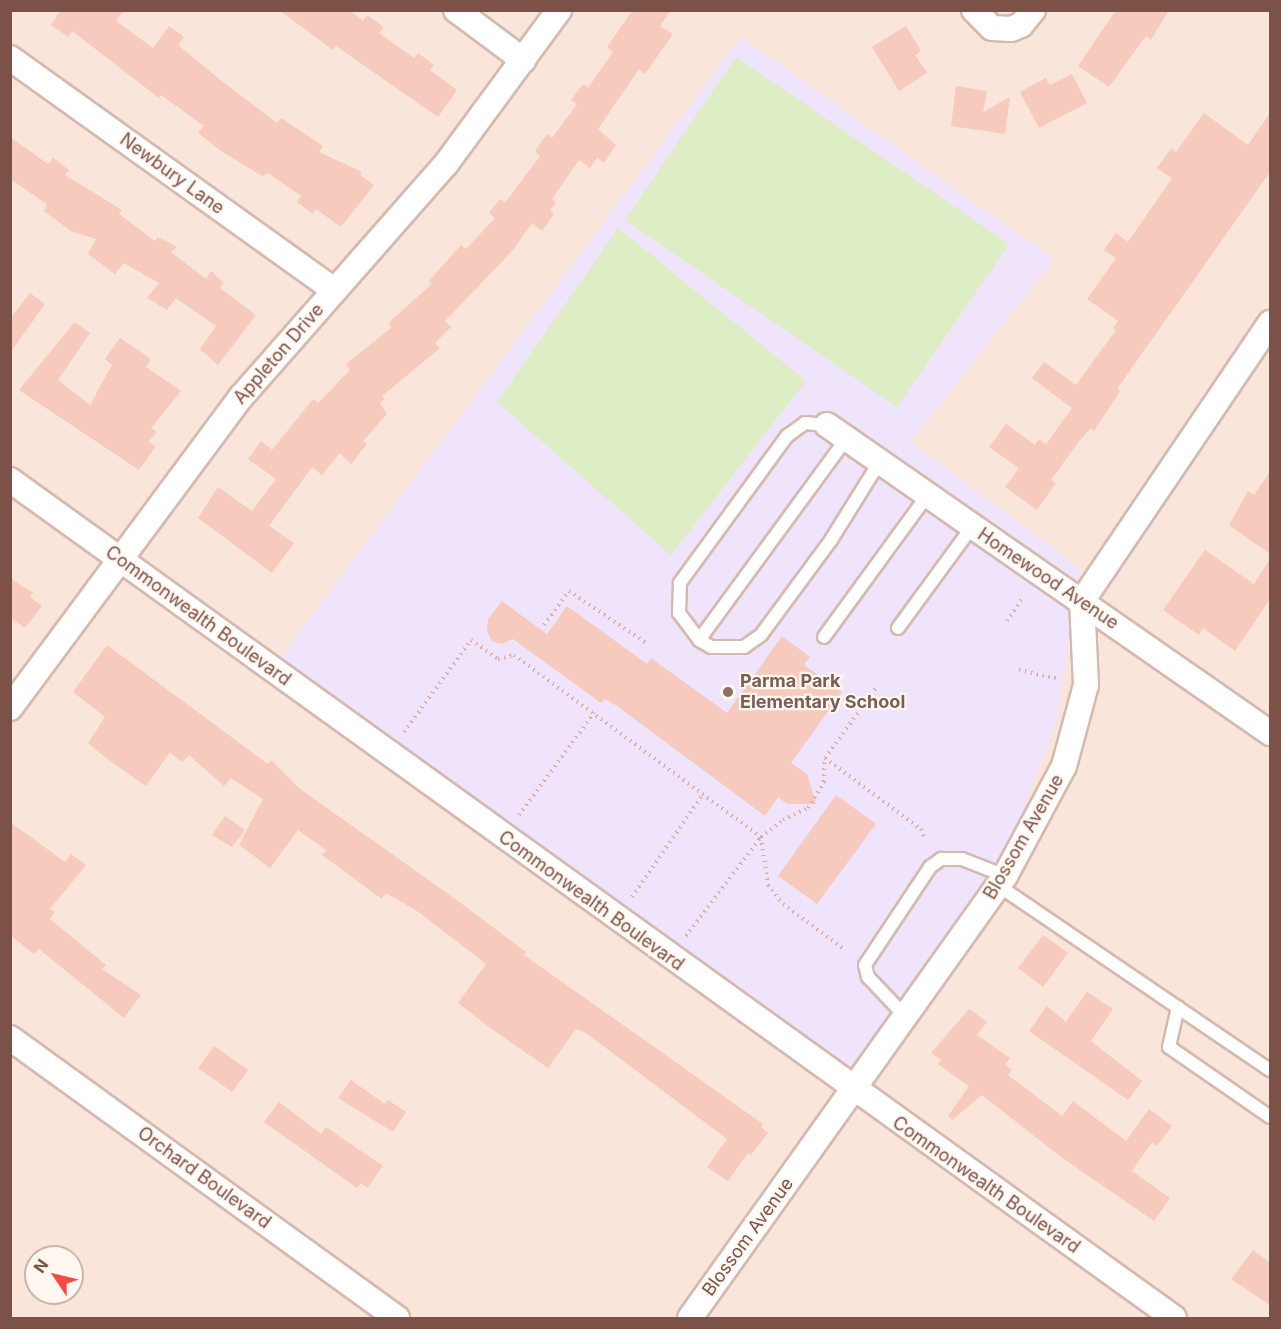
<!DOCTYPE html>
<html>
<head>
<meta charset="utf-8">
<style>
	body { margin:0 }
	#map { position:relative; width:1281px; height:1329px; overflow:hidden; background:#fef2e8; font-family:Inter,sans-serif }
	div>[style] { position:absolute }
	.residential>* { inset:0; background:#f9e5d9 }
	.education>* { inset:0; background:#efe4fb }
	.green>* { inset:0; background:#ddeec4 }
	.building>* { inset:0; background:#f6cabd }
	.path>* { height:4px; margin-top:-2px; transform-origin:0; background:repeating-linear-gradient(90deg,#dcac9f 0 1.5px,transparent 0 6px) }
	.roads { filter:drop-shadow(2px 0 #d5b9af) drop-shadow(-2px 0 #d5b9af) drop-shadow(0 2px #d5b9af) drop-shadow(0 -2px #d5b9af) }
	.lane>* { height:12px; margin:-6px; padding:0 6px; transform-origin:6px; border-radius:6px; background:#fff }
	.street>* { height:24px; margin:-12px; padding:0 12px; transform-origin:12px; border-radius:12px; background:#fff }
	.dots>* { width:16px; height:16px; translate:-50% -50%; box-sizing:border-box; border:3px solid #fff7f0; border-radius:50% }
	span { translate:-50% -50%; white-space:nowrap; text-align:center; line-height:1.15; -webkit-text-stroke:4.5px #fff7f0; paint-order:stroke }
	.street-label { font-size:18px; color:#7c5248 }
	.education-label { font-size:18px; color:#785e54; font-weight:700 }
	.left { translate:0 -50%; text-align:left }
	.frame { position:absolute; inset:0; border:12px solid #7c5248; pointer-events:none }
	.north { position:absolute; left:24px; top:1245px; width:60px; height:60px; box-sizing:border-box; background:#fff7f0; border:2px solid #cbb5ad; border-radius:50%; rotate:305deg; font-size:16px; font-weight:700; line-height:24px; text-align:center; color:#7c5248 }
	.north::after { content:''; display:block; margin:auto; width:21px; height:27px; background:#f34b43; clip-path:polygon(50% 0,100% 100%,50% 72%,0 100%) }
</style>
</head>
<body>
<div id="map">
	<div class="residential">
		<div style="clip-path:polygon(evenodd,10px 11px,1270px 11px,1270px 1318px,11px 1318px,10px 11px,36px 1257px,72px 1257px,72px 1293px,36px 1293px,36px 1257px)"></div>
	</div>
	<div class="education">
		<div style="clip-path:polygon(741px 37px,1054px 259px,910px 442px,1081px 569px,1056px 724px,1007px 851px,870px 1047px,849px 1066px,280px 659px)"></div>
	</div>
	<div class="green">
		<div style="clip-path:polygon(736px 57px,1009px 244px,897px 407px,625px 220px)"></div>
		<div style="clip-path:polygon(618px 228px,806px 381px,671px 555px,497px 402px)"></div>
	</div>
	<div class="building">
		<div style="clip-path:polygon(61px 10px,124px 10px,116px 21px,153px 48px,169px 26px,184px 37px,178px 45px,219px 79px,277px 123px,281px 118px,323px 146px,319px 152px,362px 172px,360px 175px,374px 185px,341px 227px,316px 209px,313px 214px,297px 202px,301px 196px,268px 173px,262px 176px,221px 151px,198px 133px,204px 126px,161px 95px,159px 98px,72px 31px,68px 37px,51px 25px)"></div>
		<div style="clip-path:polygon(279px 10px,349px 10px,363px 21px,367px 15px,384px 27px,379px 33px,414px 58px,418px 53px,434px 65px,430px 70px,457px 90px,438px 117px,336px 46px,333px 50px)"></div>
		<div style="clip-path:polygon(633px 10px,671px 10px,660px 26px,673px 34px,645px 74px,639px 69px,598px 129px,616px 145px,604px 163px,597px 158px,590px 168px,579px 160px,552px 199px,556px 202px,550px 210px,554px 214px,542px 231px,532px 223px,513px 250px,445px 321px,451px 327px,435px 343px,440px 348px,382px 396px,384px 399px,380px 403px,387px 414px,363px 441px,367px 444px,351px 464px,340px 453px,322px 475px,312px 467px,269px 526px,294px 543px,272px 573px,198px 518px,218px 487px,252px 511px,276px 479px,248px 459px,261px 441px,272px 450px,313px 399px,318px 403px,350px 370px,346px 364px,391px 328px,389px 322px,432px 284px,429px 281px,461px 245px,466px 249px,495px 218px,489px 213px,500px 199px,505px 203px,540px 156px,535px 151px,547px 134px,552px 138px,577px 104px,571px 100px,583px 84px,588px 88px,613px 52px,607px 47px)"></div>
		<div style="clip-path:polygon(1116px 10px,1169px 10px,1151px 40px,1146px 36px,1109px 87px,1078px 66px)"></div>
		<div style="clip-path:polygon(906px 26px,921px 51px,915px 55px,927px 73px,899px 91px,872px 47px)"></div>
		<div style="clip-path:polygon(1072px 74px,1087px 103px,1039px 128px,1020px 92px,1046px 78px,1050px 85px)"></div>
		<div style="clip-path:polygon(956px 86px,987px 91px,983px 112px,1010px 97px,1005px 134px,951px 126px)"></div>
		<div style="clip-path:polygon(1204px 113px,1248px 145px,1270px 113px,1270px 172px,1117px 389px,1120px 391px,1094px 431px,1091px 428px,1079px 441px,1051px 480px,1056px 483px,1037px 510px,1005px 487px,1019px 468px,989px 447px,1006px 424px,1035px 445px,1039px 439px,1046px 444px,1072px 408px,1032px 378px,1044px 362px,1076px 385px,1116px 330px,1113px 328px,1118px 321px,1087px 299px,1116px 258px,1104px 250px,1116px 233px,1128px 242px,1172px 178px,1157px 168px,1171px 148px,1176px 152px)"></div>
		<div style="clip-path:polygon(10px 137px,48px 164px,53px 158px,69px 170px,65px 175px,122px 210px,119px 214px,155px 241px,158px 237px,177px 247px,171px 252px,206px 279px,211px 271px,224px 283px,220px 288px,256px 315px,218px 365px,200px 349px,216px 326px,176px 298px,167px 310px,147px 298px,159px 283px,124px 263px,115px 274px,88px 254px,96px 239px,71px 231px,44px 211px,47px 204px,10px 179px)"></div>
		<div style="clip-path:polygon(30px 293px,45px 304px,10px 353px,10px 319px)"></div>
		<div style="clip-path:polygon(75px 322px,90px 333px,58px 380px,90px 405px,112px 365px,105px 359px,120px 338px,151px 359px,146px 367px,181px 391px,151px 428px,157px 432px,148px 442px,156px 446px,139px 470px,19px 390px)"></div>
		<div style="clip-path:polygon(1270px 472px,1270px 554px,1229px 525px,1248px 491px,1254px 495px)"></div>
		<div style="clip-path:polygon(1205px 550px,1254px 584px,1270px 559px,1270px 599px,1235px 651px,1203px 628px,1199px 635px,1163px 610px)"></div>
		<div style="clip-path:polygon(10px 578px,33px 593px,30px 597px,42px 606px,25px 628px,10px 617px)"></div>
		<div style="clip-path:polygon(502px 601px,547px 634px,567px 606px,647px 664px,651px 658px,727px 713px,782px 636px,810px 657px,804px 665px,842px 692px,791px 763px,807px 774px,816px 804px,787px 804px,778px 797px,765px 816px,617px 706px,605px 699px,601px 703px,513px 639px,502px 644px,492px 641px,487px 631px,488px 619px)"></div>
		<div style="clip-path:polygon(107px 645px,268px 764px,271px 760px,300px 789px,454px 898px,526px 952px,524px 955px,763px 1124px,761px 1127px,768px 1133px,751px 1155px,748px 1153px,728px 1181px,707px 1167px,727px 1139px,586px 1033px,576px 1029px,548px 1068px,489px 1027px,458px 1003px,486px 964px,420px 913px,386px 893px,382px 899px,322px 855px,326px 850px,298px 830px,270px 868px,239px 845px,263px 799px,231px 778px,224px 786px,189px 755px,182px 762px,170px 752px,146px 786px,106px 758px,88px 743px,105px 717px,73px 692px)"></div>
		<div style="clip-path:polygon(836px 795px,876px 824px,817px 904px,778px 876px)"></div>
		<div style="clip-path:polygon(225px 816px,245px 830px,232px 847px,212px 835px)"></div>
		<div style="clip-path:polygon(10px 822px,65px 862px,71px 854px,86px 865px,50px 909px,55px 912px,50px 919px,106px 965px,102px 969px,141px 995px,124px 1018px,39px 949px,34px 954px,10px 935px)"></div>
		<div style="clip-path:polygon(1043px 935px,1068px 953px,1043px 987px,1018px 968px)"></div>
		<div style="clip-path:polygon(1087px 992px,1113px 1009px,1091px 1041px,1142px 1081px,1128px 1100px,1029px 1031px,1047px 1006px,1066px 1022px)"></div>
		<div style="clip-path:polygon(969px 1009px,987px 1022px,977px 1035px,1010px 1058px,1005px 1065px,1012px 1070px,1008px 1075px,1062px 1116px,1073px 1101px,1126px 1141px,1149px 1109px,1172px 1126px,1157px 1146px,1152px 1142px,1132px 1171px,1170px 1198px,1154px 1221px,1061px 1157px,982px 1095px,952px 1120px,948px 1116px,969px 1086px,938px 1064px,941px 1060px,931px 1053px)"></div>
		<div style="clip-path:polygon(214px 1046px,248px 1070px,232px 1092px,198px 1068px)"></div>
		<div style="clip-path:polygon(351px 1080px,385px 1104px,388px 1100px,406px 1112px,393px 1132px,338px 1098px)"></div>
		<div style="clip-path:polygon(279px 1102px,321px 1134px,326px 1127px,383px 1166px,367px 1188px,361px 1183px,357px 1188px,264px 1122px)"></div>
		<div style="clip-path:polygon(1253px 1250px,1270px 1263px,1270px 1305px,1231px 1279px)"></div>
	</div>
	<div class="path">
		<div style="left:1007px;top:621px;width:30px;rotate:-56deg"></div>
		<div style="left:544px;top:625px;width:42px;rotate:-53.7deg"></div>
		<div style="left:569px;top:591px;width:93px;rotate:34deg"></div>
		<div style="left:1019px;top:670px;width:39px;rotate:13deg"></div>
		<div style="left:404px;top:732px;width:114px;rotate:-53.9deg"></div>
		<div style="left:471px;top:640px;width:33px;rotate:35deg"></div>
		<div style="left:498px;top:659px;width:16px;rotate:-14deg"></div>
		<div style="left:514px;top:655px;width:307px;rotate:36.4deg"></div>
		<div style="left:761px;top:837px;width:28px;rotate:-38deg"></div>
		<div style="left:783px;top:820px;width:28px;rotate:-26deg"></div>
		<div style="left:808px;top:808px;width:31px;rotate:-58deg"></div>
		<div style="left:824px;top:782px;width:24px;rotate:-88deg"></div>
		<div style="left:825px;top:758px;width:90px;rotate:-54deg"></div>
		<div style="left:825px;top:758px;width:119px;rotate:36.5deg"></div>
		<div style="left:921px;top:829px;width:12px;rotate:70deg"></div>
		<div style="left:519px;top:815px;width:127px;rotate:-53.7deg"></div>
		<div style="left:632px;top:897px;width:125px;rotate:-55.4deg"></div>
		<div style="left:686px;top:936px;width:124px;rotate:-52.9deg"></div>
		<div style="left:761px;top:837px;width:49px;rotate:81.7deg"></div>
		<div style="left:768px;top:885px;width:24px;rotate:52deg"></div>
		<div style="left:783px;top:904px;width:76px;rotate:36.4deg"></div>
	</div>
	<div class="roads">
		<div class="lane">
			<div style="left:827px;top:425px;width:22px;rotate:-175deg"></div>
			<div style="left:805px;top:423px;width:22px;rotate:144deg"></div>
			<div style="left:787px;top:436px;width:182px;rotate:126.1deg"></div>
			<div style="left:680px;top:583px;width:30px;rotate:92deg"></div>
			<div style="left:679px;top:613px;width:34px;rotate:53deg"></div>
			<div style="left:699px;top:640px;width:14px;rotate:30deg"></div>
			<div style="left:711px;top:647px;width:33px"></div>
			<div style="left:744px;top:647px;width:21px;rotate:-35deg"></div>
			<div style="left:761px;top:635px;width:118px;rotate:-53.6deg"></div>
			<div style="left:831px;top:540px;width:91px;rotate:-58.1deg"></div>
			<div style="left:898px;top:628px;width:125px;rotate:-53.8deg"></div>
			<div style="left:824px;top:637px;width:173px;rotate:-53.9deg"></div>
			<div style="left:699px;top:640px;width:249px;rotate:-53.8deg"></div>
			<div style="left:999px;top:886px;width:328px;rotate:34.2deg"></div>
			<div style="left:1178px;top:1007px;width:41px;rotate:102.7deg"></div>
			<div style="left:1169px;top:1047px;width:123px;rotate:34.7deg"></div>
			<div style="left:906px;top:1017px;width:55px;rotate:-133.5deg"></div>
			<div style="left:868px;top:977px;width:12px;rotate:-104deg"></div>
			<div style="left:865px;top:965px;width:118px;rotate:-56.4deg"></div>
			<div style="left:930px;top:867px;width:14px;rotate:-36deg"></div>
			<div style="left:941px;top:859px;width:21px"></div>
			<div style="left:962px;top:859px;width:46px;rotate:21.6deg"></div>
		</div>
		<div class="street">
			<div style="left:456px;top:10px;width:84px;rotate:36.7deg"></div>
			<div style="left:974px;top:10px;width:25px;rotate:45deg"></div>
			<div style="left:992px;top:28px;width:19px;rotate:3deg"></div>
			<div style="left:1011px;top:29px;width:11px;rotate:-22deg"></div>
			<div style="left:1021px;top:25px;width:19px;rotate:-51deg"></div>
			<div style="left:10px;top:58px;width:398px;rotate:35.6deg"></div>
			<div style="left:827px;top:425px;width:540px;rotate:34.81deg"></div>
			<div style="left:10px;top:480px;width:1434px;rotate:35.75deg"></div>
			<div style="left:10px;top:708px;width:389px;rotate:-53.4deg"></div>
			<div style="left:242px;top:396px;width:309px;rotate:-48.7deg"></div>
			<div style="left:446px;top:164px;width:191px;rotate:-53.7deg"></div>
			<div style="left:10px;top:1038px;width:478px;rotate:35.9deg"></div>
			<div style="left:690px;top:1318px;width:543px;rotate:-54.52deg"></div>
			<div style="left:1005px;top:876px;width:125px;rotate:-61.8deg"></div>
			<div style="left:1064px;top:766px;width:84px;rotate:-74.8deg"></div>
			<div style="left:1086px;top:685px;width:84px;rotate:-92.7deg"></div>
			<div style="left:1082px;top:601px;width:336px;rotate:-55.9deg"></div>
		</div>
	</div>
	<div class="dots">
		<div style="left:728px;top:692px;background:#8d6e63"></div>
	</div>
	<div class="street-label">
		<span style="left:172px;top:174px;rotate:36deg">Newbury Lane</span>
		<span style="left:279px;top:354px;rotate:-49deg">Appleton Drive</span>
		<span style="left:1048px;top:579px;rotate:34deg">Homewood Avenue</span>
		<span style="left:198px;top:616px;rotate:36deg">Commonwealth Boulevard</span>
		<span style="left:1024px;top:837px;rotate:-60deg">Blossom Avenue</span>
		<span style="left:591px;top:901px;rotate:36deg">Commonwealth Boulevard</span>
		<span style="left:204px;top:1178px;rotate:36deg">Orchard Boulevard</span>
		<span style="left:986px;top:1185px;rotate:35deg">Commonwealth Boulevard</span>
		<span style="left:748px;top:1237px;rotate:-54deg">Blossom Avenue</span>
	</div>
	<div class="education-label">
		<span class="left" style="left:740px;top:692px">Parma Park<br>Elementary School</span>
	</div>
	<div class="frame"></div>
	<div class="north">N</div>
</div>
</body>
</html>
